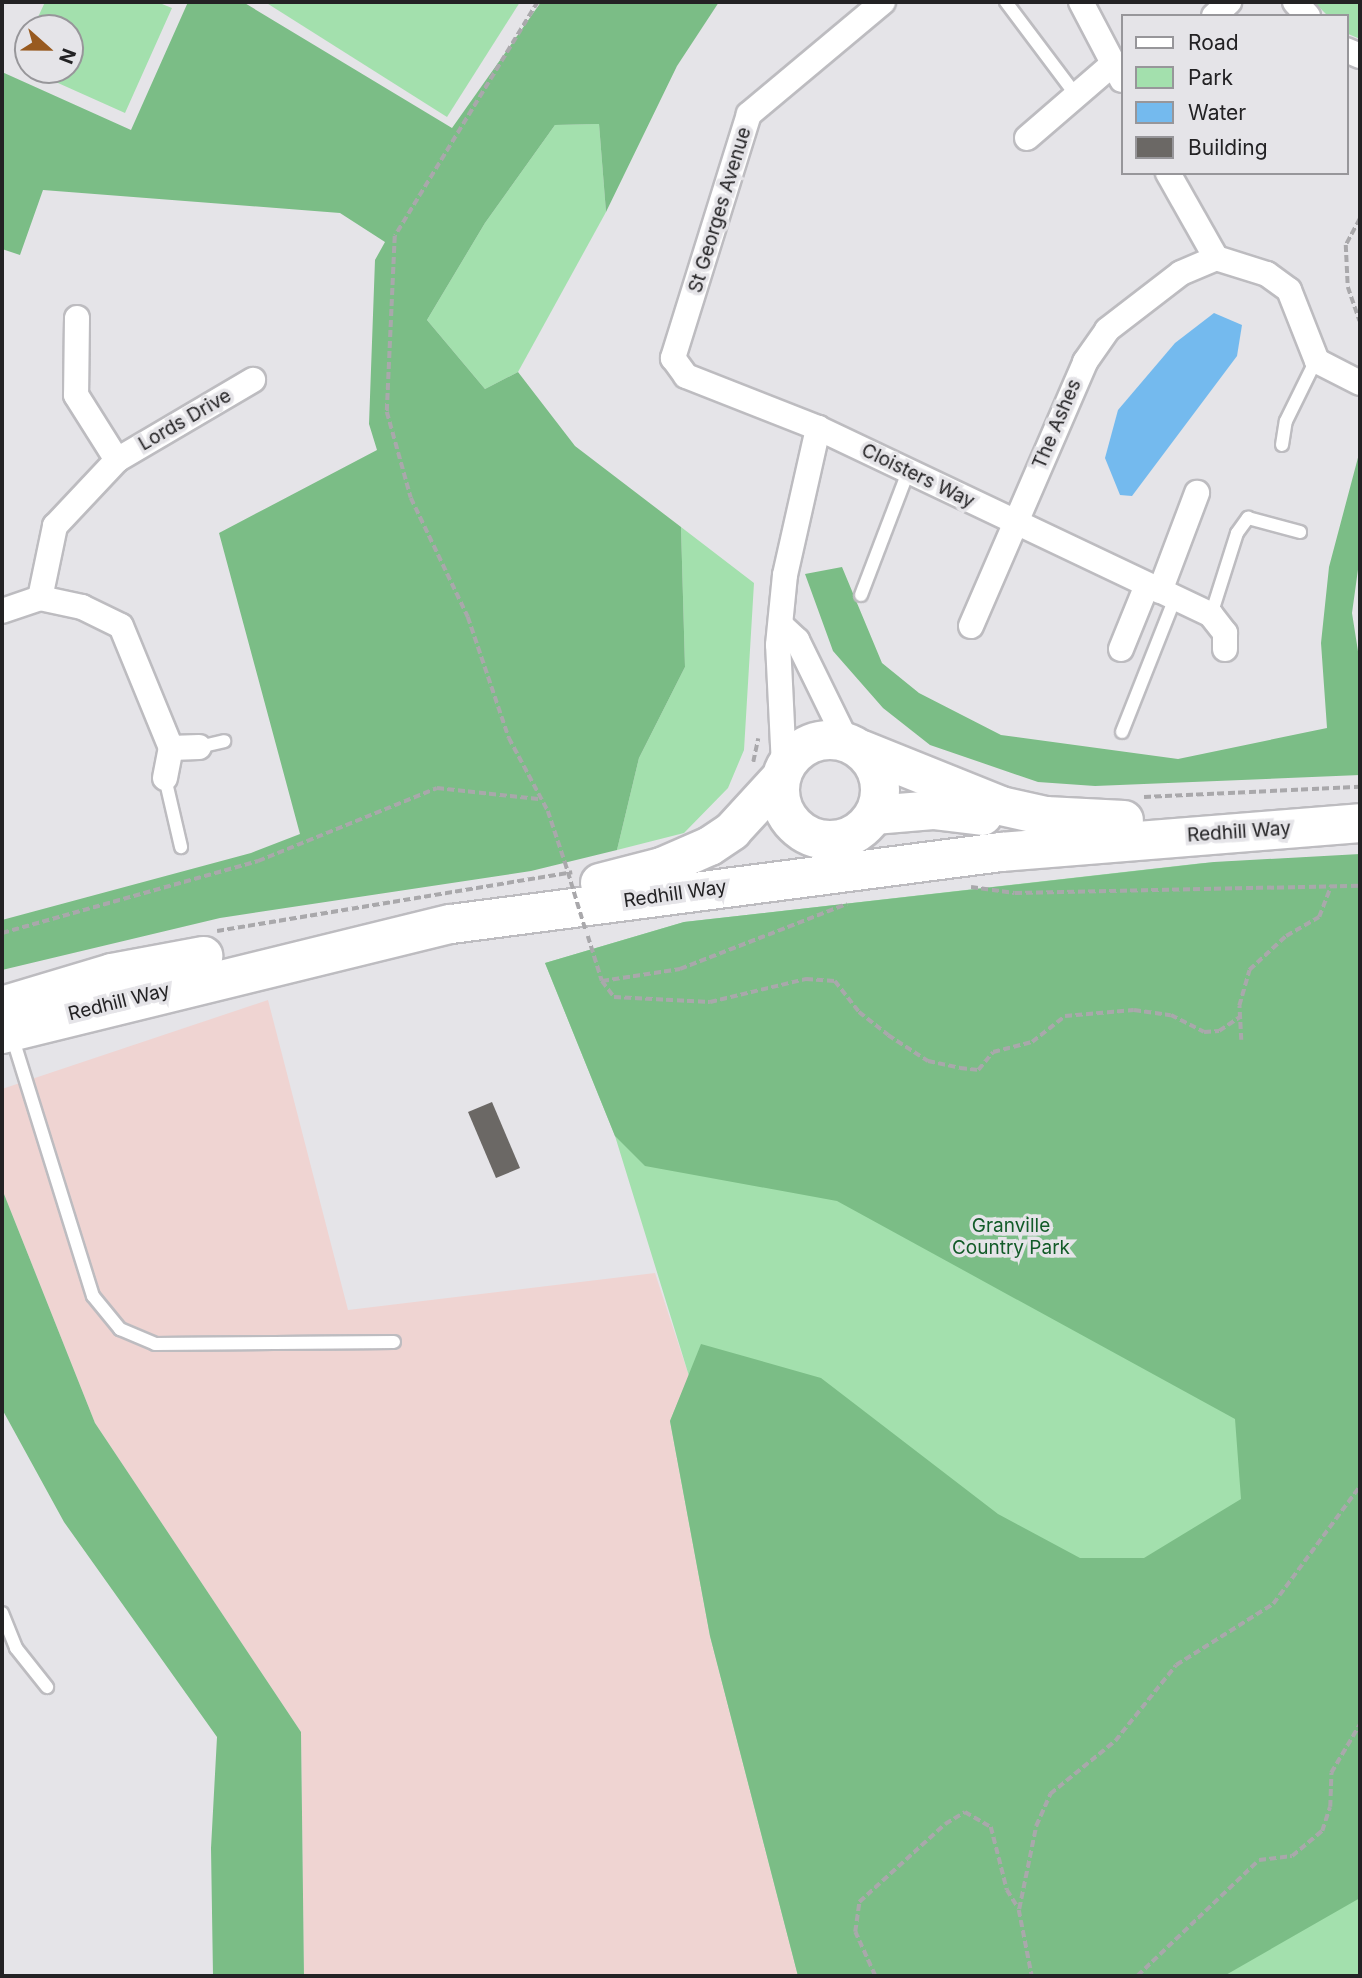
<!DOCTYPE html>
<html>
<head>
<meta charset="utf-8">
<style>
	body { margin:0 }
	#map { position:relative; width:1362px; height:1978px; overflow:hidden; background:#e5e4e8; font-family:Inter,sans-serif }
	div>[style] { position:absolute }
	.industrial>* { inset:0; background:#efd4d2 }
	.green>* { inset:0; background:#a3e0ad }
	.forest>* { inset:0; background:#7bbd86 }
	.water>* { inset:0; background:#74baee }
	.building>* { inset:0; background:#6b6865 }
	.path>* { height:3.5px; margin-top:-1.75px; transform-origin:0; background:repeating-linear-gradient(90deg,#a9a8ab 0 7px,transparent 0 10.5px) }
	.roads { filter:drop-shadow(2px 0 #bdbcc0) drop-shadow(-2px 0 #bdbcc0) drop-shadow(0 2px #bdbcc0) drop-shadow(0 -2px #bdbcc0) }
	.service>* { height:12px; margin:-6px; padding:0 6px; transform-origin:6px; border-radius:6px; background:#fff }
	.minor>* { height:24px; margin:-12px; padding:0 12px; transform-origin:12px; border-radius:12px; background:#fff }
	.primary>* { height:38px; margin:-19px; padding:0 19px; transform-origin:19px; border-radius:19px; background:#fff }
	.primary>.ring { margin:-19px; padding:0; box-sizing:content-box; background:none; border:38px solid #fff; border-radius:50% }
	.path-bridge>* { height:3.5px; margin-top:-1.75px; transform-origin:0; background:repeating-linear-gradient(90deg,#a9a8ab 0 7px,transparent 0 10.5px) }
	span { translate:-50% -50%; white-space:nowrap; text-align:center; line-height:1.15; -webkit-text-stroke:7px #e5e4e8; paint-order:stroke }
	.street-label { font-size:19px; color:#232224 }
	.park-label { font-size:19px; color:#125b28 }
	.frame { position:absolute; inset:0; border:4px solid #232224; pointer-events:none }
	.legend { position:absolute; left:1121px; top:14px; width:228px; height:161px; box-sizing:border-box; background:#e5e4e8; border:2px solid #97969a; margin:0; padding:9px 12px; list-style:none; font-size:21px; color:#232224 }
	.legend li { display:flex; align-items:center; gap:14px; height:35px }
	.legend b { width:35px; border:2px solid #97969a }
	.north { position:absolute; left:14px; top:14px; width:70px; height:70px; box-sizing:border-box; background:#e5e4e8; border:2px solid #97969a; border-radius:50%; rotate:111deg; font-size:19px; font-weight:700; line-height:28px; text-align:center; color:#232224 }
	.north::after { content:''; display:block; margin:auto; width:24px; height:32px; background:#985a20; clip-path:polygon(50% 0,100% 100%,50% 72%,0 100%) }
</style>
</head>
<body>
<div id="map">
	<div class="industrial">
		<div style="clip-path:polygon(268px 1000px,348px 1310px,655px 1273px,689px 1376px,670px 1421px,710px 1636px,798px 1976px,304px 1976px,301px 1732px,95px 1423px,2px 1189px,2px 1089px)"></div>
	</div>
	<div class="green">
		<div style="clip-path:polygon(45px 2px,157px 2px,172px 8px,125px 113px,29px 70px,70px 70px,70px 28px,33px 28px)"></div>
		<div style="clip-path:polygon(265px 2px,520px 2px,447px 117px)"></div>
		<div style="clip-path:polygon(1314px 2px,1360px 2px,1360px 39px,1346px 33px,1346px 16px,1328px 16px)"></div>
		<div style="clip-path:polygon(599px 124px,606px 212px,518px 372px,485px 389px,427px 320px,485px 223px,555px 125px)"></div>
		<div style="clip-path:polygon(681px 527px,754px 583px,744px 750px,728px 788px,684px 833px,617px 850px,639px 758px,685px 667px)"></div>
		<div style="clip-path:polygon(1360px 855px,1360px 1976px,798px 1976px,710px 1636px,670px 1421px,689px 1376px,615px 1136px,545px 963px,684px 922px,1203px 863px)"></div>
	</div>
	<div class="forest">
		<div style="clip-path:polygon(188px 2px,243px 2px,452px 128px,541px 2px,719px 2px,677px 66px,606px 212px,599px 124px,555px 125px,485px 223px,427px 320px,485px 389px,518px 372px,575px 446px,681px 527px,685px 667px,639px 758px,617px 850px,531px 871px,220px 918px,2px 970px,2px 920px,251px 853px,300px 834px,219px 533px,377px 450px,369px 424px,375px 260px,385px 242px,340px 213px,43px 190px,20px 255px,2px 249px,2px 72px,131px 130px)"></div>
		<div style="clip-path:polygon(1360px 450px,1360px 555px,1352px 613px,1360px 664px,1360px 775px,1095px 786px,1038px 782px,930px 745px,883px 708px,833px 651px,805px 574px,842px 567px,882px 663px,919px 693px,1001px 735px,1178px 759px,1327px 728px,1321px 643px,1329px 567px)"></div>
		<div style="clip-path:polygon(1360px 854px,1360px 1898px,1224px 1976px,798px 1976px,710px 1636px,670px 1421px,701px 1344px,821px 1378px,998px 1514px,1080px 1558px,1144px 1558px,1241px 1499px,1235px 1419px,837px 1201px,645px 1166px,615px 1136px,545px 963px,684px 922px,1214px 862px)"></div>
		<div style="clip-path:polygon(2px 1189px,95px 1423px,301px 1732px,304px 1976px,213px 1976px,211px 1848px,217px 1737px,64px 1522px,2px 1409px)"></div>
	</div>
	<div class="water">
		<div style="clip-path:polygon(1214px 313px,1242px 325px,1237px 356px,1132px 496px,1120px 495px,1105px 458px,1118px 410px,1175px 343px)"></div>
	</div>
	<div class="building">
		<div style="clip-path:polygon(492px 1102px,520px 1168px,496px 1178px,468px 1112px)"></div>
	</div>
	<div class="path">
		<div style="left:538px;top:2px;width:274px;rotate:121.4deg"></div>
		<div style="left:395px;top:236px;width:176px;rotate:92.6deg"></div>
		<div style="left:387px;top:412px;width:89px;rotate:74.4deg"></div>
		<div style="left:411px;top:498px;width:132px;rotate:64.4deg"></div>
		<div style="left:468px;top:617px;width:128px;rotate:71.3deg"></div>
		<div style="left:509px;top:738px;width:83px;rotate:61.9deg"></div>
		<div style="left:548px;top:811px;width:54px;rotate:71.6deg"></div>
		<div style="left:1360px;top:219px;width:30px;rotate:118deg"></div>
		<div style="left:1346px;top:245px;width:42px;rotate:87.3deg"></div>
		<div style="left:1348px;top:287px;width:36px;rotate:71deg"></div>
		<div style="left:753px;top:762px;width:24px;rotate:-78deg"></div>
		<div style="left:1144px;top:797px;width:216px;rotate:-2.7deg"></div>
		<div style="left:971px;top:887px;width:44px;rotate:7.8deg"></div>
		<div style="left:1015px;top:893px;width:345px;rotate:-1.2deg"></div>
		<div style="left:217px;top:931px;width:360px;rotate:-9.4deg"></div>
		<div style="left:2px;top:933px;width:266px;rotate:-15.7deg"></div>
		<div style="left:258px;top:861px;width:193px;rotate:-22.2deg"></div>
		<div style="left:437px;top:788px;width:102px;rotate:6.2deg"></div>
		<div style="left:588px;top:936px;width:47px;rotate:72.7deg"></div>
		<div style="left:602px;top:981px;width:20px;rotate:53deg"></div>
		<div style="left:614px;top:997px;width:96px;rotate:3deg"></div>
		<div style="left:710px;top:1002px;width:99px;rotate:-13.5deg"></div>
		<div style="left:806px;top:979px;width:29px;rotate:4deg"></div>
		<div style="left:835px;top:981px;width:39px;rotate:52deg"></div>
		<div style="left:859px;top:1012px;width:37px;rotate:38deg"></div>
		<div style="left:888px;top:1035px;width:48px;rotate:33deg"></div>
		<div style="left:928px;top:1061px;width:33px;rotate:12deg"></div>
		<div style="left:960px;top:1068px;width:18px;rotate:6deg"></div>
		<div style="left:978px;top:1070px;width:23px;rotate:-50deg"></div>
		<div style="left:993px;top:1052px;width:40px;rotate:-14.4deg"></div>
		<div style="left:1032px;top:1042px;width:42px;rotate:-38.2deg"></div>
		<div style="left:1065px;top:1016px;width:69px;rotate:-5deg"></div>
		<div style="left:1134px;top:1010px;width:37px;rotate:8deg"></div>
		<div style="left:1171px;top:1015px;width:37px;rotate:27deg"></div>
		<div style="left:1204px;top:1032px;width:15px;rotate:-4deg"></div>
		<div style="left:1219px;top:1031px;width:25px;rotate:-34deg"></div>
		<div style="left:602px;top:981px;width:79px;rotate:-8.7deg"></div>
		<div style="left:680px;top:969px;width:179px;rotate:-21.3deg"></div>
		<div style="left:1241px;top:1040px;width:34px;rotate:-93deg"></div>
		<div style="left:1239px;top:1006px;width:37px;rotate:-74deg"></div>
		<div style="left:1249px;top:970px;width:50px;rotate:-42.6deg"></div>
		<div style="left:1286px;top:936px;width:38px;rotate:-30deg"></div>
		<div style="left:1319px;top:917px;width:34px;rotate:-69deg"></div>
		<div style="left:1019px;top:1910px;width:67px;rotate:78.9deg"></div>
		<div style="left:875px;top:1976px;width:48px;rotate:-114.4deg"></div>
		<div style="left:855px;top:1932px;width:30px;rotate:-82deg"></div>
		<div style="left:859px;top:1902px;width:116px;rotate:-42.2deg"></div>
		<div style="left:945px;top:1824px;width:23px;rotate:-31deg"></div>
		<div style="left:965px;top:1812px;width:30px;rotate:30deg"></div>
		<div style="left:991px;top:1827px;width:65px;rotate:75.7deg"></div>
		<div style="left:1007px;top:1890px;width:22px;rotate:58deg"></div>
		<div style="left:1019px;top:1909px;width:85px;rotate:-78.4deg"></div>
		<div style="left:1036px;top:1826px;width:35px;rotate:-66deg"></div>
		<div style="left:1050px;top:1794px;width:84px;rotate:-39.2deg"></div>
		<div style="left:1115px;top:1741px;width:97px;rotate:-51.2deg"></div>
		<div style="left:1176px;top:1665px;width:115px;rotate:-32.2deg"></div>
		<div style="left:1273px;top:1604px;width:147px;rotate:-53.6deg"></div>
		<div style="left:1137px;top:1976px;width:168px;rotate:-43.6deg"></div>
		<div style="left:1259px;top:1860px;width:33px;rotate:-7deg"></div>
		<div style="left:1292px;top:1856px;width:39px;rotate:-40deg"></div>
		<div style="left:1322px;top:1831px;width:25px;rotate:-72deg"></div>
		<div style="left:1330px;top:1807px;width:34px;rotate:-88deg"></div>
		<div style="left:1331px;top:1773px;width:57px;rotate:-59.4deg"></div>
	</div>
	<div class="roads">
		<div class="service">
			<div style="left:1006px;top:2px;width:115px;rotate:53.1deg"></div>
			<div style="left:1282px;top:445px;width:24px;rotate:-81deg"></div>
			<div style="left:1286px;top:421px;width:68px;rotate:-63.8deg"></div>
			<div style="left:861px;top:595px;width:132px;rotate:-69.1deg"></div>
			<div style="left:1211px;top:615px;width:86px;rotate:-72.4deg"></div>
			<div style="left:1237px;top:533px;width:19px;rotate:-54deg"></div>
			<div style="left:1248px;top:518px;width:54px;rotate:15.1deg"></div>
			<div style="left:1122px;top:732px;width:144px;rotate:-68.4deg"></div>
			<div style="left:199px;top:747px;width:26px;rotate:-13deg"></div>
			<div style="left:165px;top:778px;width:71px;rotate:76.9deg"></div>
			<div style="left:12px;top:1036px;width:272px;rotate:72.7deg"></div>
			<div style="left:93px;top:1296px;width:43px;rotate:50.7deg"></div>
			<div style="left:120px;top:1329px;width:38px;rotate:23deg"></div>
			<div style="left:155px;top:1344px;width:239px;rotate:-0.5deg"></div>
			<div style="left:2px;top:1613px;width:38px;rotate:68deg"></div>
			<div style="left:16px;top:1648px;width:50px;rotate:51.5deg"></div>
		</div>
		<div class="minor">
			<div style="left:883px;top:2px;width:175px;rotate:140.1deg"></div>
			<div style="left:749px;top:114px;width:256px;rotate:107.3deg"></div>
			<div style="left:673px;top:358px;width:22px;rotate:54deg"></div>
			<div style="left:686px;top:376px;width:142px;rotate:21.5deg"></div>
			<div style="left:818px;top:428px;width:435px;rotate:25.4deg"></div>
			<div style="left:1211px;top:615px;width:23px;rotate:52deg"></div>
			<div style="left:1225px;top:633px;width:16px;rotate:90deg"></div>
			<div style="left:1081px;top:2px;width:88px;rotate:62.3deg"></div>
			<div style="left:1295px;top:2px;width:19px;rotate:47deg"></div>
			<div style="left:1214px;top:16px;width:21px;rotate:-43deg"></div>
			<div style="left:1346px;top:50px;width:15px;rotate:23deg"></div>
			<div style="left:1027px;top:138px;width:115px;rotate:-40.8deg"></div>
			<div style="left:1168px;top:173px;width:98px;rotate:60.5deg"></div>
			<div style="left:77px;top:318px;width:77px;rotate:90.7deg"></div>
			<div style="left:76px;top:395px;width:77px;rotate:57.8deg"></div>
			<div style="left:117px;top:460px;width:158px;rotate:-30.5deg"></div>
			<div style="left:1160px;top:591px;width:105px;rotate:-69.3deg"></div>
			<div style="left:40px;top:598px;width:74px;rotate:-78.2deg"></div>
			<div style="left:55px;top:526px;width:91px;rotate:-46.8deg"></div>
			<div style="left:2px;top:611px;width:40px;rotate:-18.9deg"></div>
			<div style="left:40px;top:598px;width:43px;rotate:12.1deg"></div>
			<div style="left:82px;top:607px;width:43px;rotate:26deg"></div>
			<div style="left:121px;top:626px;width:132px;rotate:67.7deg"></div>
			<div style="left:971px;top:626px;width:288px;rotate:-66.6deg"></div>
			<div style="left:1085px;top:362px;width:39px;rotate:-55deg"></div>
			<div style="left:1107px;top:330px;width:93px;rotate:-37.6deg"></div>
			<div style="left:1181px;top:273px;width:38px;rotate:-23deg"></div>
			<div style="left:1216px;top:258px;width:53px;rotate:17.4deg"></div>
			<div style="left:1267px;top:274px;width:27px;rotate:36deg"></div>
			<div style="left:1289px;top:290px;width:76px;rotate:68.5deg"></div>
			<div style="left:1317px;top:361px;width:48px;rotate:27.1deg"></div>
			<div style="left:784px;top:628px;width:18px;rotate:43deg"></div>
			<div style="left:797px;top:640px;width:114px;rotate:63.9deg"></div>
			<div style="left:1121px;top:649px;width:69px;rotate:-67.9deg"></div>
			<div style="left:784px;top:766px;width:121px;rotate:-92.8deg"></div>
			<div style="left:778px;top:645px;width:70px;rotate:-84.3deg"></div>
			<div style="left:785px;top:575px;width:151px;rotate:-77.3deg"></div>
			<div style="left:165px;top:778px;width:31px;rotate:-79deg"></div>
			<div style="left:171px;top:748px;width:28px;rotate:-2deg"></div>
		</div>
		<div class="primary">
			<div class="ring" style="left:780px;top:740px;width:62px;height:62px"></div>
			<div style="left:862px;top:750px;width:150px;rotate:21.9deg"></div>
			<div style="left:1001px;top:806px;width:46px;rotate:12.5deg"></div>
			<div style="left:1046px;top:816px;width:78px;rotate:2.9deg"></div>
			<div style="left:874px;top:815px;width:59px;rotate:-4.8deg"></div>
			<div style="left:933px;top:810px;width:50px;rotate:6.8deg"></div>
			<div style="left:600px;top:883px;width:64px;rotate:-14.5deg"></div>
			<div style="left:662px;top:867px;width:52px;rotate:-23.6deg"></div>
			<div style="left:710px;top:846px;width:27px;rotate:-34deg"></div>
			<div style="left:732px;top:831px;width:68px;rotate:-47.4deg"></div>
			<div style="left:2px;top:1006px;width:115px;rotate:-16.7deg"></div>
			<div style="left:112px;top:973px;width:93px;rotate:-10.6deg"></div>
			<div style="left:2px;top:1034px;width:462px;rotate:-13.8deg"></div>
			<div style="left:451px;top:924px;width:555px;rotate:-7.46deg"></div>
			<div style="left:1001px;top:852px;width:360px;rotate:-4.6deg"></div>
		</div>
	</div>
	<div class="path-bridge">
		<div style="left:565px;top:862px;width:72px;rotate:73.1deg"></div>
	</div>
	<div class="street-label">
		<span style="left:720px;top:210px;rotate:-73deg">St Georges Avenue</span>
		<span style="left:185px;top:420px;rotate:-30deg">Lords Drive</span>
		<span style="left:1057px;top:424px;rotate:-67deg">The Ashes</span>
		<span style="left:918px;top:476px;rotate:26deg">Cloisters Way</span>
		<span style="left:1239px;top:832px;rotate:-4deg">Redhill Way</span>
		<span style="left:675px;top:894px;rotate:-8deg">Redhill Way</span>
		<span style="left:119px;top:1002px;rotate:-14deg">Redhill Way</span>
	</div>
	<div class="park-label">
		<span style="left:1011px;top:1237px">Granville<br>Country Park</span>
	</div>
	<div class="frame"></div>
	<ul class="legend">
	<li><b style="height:9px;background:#fff"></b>Road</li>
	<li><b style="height:19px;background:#a3e0ad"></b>Park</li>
	<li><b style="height:19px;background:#74baee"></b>Water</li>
	<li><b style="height:19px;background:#6b6865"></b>Building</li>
	</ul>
	<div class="north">N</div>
</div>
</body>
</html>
